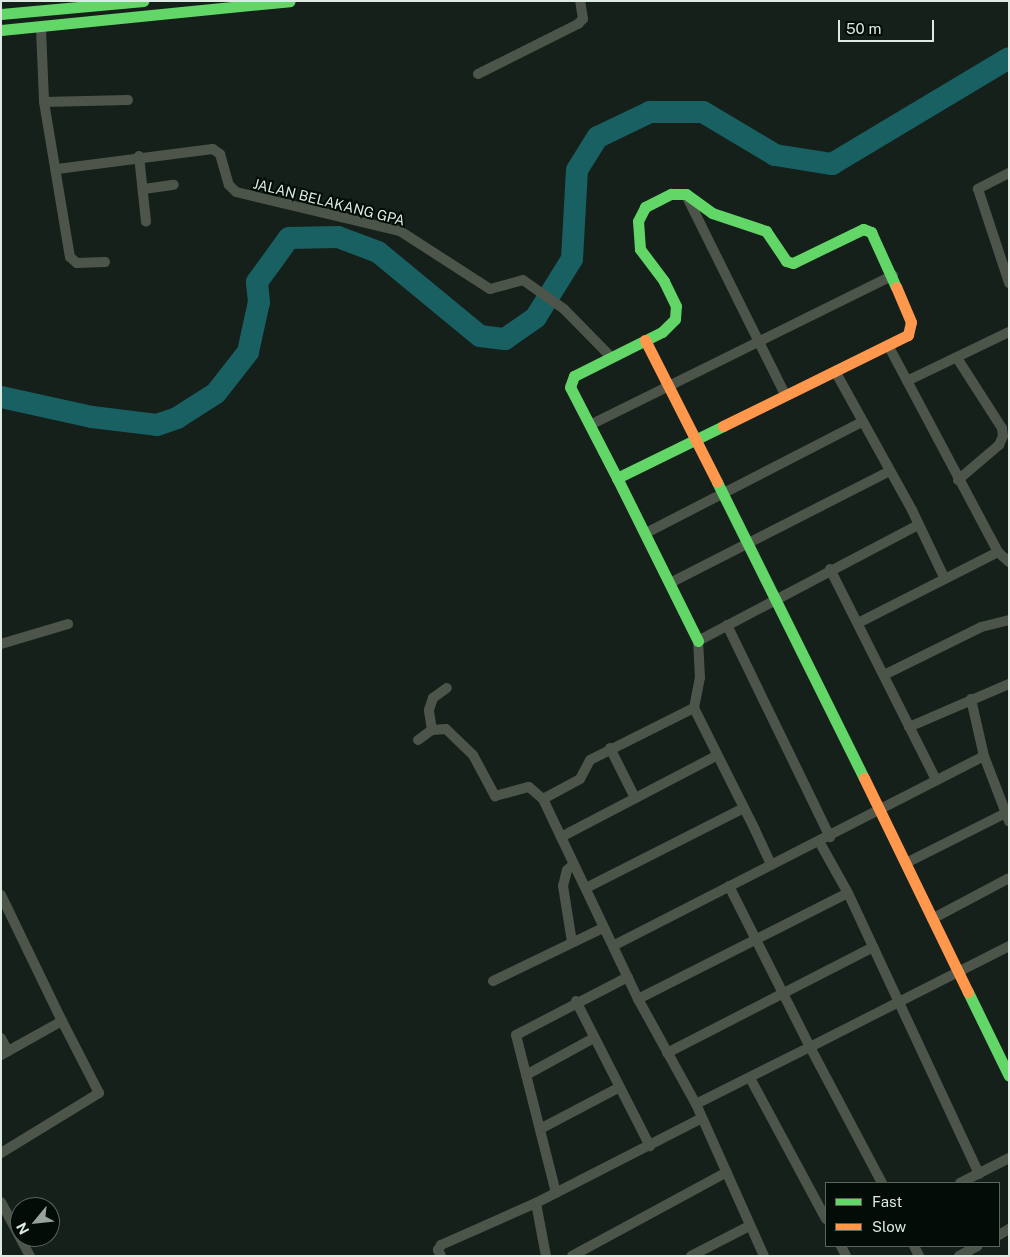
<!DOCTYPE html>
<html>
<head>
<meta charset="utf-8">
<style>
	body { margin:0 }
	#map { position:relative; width:1010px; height:1257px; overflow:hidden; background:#142019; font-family:"Public Sans",sans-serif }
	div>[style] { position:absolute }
	.river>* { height:22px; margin:-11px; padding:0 11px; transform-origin:11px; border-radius:11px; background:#186062 }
	.street>* { height:10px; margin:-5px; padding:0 5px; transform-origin:5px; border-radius:5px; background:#4d554b }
	.fast>* { height:11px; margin:-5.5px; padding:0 5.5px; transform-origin:5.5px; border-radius:5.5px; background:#63d668 }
	.slow>* { height:11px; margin:-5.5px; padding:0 5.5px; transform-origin:5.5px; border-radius:5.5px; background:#ff974d }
	span { translate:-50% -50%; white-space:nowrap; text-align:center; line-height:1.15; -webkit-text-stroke:4px #040c07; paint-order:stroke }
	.street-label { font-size:14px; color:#ddeae1 }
	.frame { position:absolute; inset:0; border:2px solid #ddeae1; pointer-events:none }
	.legend { position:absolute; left:825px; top:1182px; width:175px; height:65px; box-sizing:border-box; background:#040c07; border:1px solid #5b655e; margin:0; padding:6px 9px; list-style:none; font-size:15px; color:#ddeae1 }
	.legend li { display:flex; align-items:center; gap:10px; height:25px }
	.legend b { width:25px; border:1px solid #5b655e }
	.north { position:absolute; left:10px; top:1197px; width:50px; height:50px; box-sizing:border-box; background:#040c07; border:1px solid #5b655e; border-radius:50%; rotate:242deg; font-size:14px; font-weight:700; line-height:20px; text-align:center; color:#ddeae1 }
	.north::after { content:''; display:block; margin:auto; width:18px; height:22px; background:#97a39b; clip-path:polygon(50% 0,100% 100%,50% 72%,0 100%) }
	.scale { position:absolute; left:838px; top:20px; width:96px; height:22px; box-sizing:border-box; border:2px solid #ddeae1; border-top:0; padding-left:6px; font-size:15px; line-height:18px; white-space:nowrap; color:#ddeae1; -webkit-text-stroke:4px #040c07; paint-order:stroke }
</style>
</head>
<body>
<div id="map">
	<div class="river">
		<div style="left:1px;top:397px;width:93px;rotate:12.4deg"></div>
		<div style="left:92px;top:417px;width:65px;rotate:7deg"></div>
		<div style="left:157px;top:425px;width:21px;rotate:-19deg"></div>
		<div style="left:177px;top:418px;width:46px;rotate:-32.7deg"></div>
		<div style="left:216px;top:393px;width:52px;rotate:-52deg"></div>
		<div style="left:248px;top:352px;width:51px;rotate:-77.6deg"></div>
		<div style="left:259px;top:302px;width:20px;rotate:-96deg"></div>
		<div style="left:257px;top:282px;width:54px;rotate:-54deg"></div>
		<div style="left:289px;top:238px;width:49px;rotate:-1.2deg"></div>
		<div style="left:338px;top:237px;width:43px;rotate:20.6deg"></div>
		<div style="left:378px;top:252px;width:132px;rotate:39.5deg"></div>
		<div style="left:480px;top:336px;width:25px;rotate:7deg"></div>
		<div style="left:505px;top:339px;width:38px;rotate:-35deg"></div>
		<div style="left:536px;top:317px;width:68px;rotate:-58.2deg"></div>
		<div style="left:572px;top:259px;width:89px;rotate:-86.8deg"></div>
		<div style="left:577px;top:170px;width:39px;rotate:-58deg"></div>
		<div style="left:598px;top:137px;width:58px;rotate:-25.7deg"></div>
		<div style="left:650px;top:112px;width:53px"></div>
		<div style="left:703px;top:112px;width:84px;rotate:30.8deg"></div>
		<div style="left:775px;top:155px;width:58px;rotate:9deg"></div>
		<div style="left:832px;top:164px;width:206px;rotate:-30.9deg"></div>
	</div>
	<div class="street">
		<div style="left:41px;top:29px;width:73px;rotate:87.6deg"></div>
		<div style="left:44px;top:102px;width:84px;rotate:-1.4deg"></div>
		<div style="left:478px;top:74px;width:112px;rotate:-26.6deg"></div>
		<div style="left:578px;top:24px;width:7px;rotate:-45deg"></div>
		<div style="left:583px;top:19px;width:18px;rotate:-99deg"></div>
		<div style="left:44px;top:102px;width:157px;rotate:80.5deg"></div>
		<div style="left:70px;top:257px;width:9px;rotate:41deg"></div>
		<div style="left:77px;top:263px;width:28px;rotate:-2deg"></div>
		<div style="left:139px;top:156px;width:66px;rotate:83.9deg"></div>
		<div style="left:57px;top:169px;width:157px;rotate:-7.3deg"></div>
		<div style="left:213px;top:149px;width:9px;rotate:36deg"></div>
		<div style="left:220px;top:154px;width:32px;rotate:74deg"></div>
		<div style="left:229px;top:185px;width:10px;rotate:45deg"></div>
		<div style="left:236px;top:192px;width:169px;rotate:13.4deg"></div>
		<div style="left:400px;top:231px;width:107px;rotate:32.8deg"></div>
		<div style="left:490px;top:289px;width:34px;rotate:-15deg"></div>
		<div style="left:523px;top:280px;width:50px;rotate:35.3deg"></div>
		<div style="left:564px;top:309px;width:64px;rotate:45.6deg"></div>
		<div style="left:1009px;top:173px;width:35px;rotate:153deg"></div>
		<div style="left:978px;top:189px;width:99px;rotate:71.7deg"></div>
		<div style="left:144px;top:189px;width:30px;rotate:-8deg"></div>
		<div style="left:686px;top:195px;width:222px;rotate:63.6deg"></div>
		<div style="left:888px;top:345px;width:234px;rotate:62deg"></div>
		<div style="left:957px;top:358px;width:83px;rotate:57.3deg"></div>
		<div style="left:1002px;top:428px;width:8px;rotate:83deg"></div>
		<div style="left:1003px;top:436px;width:10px;rotate:114deg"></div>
		<div style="left:999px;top:445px;width:54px;rotate:139.5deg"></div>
		<div style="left:835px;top:371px;width:159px;rotate:61deg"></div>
		<div style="left:912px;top:510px;width:74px;rotate:64.5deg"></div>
		<div style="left:907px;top:381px;width:113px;rotate:-25.7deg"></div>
		<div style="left:590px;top:425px;width:338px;rotate:-26.3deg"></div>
		<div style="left:646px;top:533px;width:243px;rotate:-27.2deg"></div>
		<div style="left:830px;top:569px;width:236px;rotate:63.3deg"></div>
		<div style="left:670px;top:583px;width:247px;rotate:-27deg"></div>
		<div style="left:858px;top:623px;width:157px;rotate:-26.9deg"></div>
		<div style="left:998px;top:552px;width:15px;rotate:42deg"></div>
		<div style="left:727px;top:625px;width:236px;rotate:64.1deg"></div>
		<div style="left:1px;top:644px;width:70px;rotate:-16.6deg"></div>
		<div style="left:884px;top:675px;width:108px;rotate:-26.3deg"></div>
		<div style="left:981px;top:627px;width:29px;rotate:-14deg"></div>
		<div style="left:971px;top:699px;width:58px;rotate:77.2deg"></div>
		<div style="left:984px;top:756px;width:70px;rotate:69deg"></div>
		<div style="left:694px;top:708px;width:31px;rotate:-79deg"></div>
		<div style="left:700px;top:678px;width:37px;rotate:-93deg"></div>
		<div style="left:698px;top:641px;width:249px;rotate:-27.8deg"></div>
		<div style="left:909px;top:727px;width:109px;rotate:-23.3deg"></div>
		<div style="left:432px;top:730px;width:20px;rotate:-99deg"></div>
		<div style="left:429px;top:710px;width:13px;rotate:-72deg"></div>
		<div style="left:433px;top:698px;width:17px;rotate:-36deg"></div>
		<div style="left:418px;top:740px;width:17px;rotate:-36deg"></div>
		<div style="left:432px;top:730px;width:14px;rotate:-4deg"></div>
		<div style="left:446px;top:729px;width:37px;rotate:44deg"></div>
		<div style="left:473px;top:755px;width:47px;rotate:61.8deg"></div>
		<div style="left:495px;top:796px;width:35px;rotate:-15deg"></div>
		<div style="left:529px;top:787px;width:18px;rotate:41deg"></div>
		<div style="left:543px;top:799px;width:221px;rotate:64.6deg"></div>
		<div style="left:638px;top:999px;width:120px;rotate:61.1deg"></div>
		<div style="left:696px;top:1104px;width:167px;rotate:65.9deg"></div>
		<div style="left:610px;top:748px;width:56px;rotate:63.4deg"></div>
		<div style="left:543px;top:799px;width:42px;rotate:-28.4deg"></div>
		<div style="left:580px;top:779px;width:21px;rotate:-62deg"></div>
		<div style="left:590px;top:760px;width:116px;rotate:-26.6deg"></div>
		<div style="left:694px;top:708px;width:136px;rotate:63.4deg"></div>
		<div style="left:755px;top:830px;width:38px;rotate:65deg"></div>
		<div style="left:771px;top:865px;width:175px;rotate:152.9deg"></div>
		<div style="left:561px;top:837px;width:175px;rotate:-27.6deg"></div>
		<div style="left:820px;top:843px;width:57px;rotate:60.8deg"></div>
		<div style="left:848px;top:893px;width:310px;rotate:65deg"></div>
		<div style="left:906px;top:863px;width:112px;rotate:-26.6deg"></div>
		<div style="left:771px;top:865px;width:239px;rotate:-27.1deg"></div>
		<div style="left:729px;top:886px;width:180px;rotate:63.3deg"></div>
		<div style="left:810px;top:1047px;width:223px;rotate:-26.9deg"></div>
		<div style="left:586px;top:888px;width:177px;rotate:-26.9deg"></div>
		<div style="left:1px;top:895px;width:140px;rotate:64.2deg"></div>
		<div style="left:62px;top:1021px;width:70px;rotate:150.9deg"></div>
		<div style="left:932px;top:919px;width:87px;rotate:-28deg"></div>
		<div style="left:572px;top:942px;width:57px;rotate:-99.1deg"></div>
		<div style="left:563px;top:886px;width:16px;rotate:-76deg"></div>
		<div style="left:567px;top:870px;width:8px;rotate:-40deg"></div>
		<div style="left:493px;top:981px;width:122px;rotate:-25.7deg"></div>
		<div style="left:638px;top:999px;width:235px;rotate:-26.8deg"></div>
		<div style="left:576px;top:1001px;width:163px;rotate:63deg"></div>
		<div style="left:1px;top:1038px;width:15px;rotate:62deg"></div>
		<div style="left:667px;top:1053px;width:232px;rotate:-27.2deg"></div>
		<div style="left:526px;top:1075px;width:77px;rotate:-28.6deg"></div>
		<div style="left:750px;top:1078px;width:160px;rotate:61.7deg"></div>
		<div style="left:696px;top:1104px;width:127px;rotate:-26.6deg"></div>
		<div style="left:810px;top:1047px;width:154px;rotate:62.1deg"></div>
		<div style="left:540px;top:1129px;width:90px;rotate:-27.7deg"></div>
		<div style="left:1px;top:1153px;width:115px;rotate:-31.5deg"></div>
		<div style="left:99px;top:1093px;width:81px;rotate:-117.2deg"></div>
		<div style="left:960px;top:1183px;width:55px;rotate:-27deg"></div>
		<div style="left:556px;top:1193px;width:163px;rotate:-104.2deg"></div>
		<div style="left:516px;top:1035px;width:126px;rotate:-27.4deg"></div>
		<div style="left:1px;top:1202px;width:61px;rotate:61.8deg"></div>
		<div style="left:999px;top:1235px;width:12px;rotate:-31deg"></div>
		<div style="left:841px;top:1246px;width:11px;rotate:63deg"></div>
		<div style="left:914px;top:1246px;width:11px;rotate:63deg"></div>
		<div style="left:441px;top:1256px;width:7px;rotate:-117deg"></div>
		<div style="left:438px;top:1250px;width:6px;rotate:-59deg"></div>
		<div style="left:441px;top:1245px;width:104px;rotate:-23.9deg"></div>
		<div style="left:546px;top:1256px;width:54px;rotate:-100.7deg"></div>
		<div style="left:536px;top:1203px;width:186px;rotate:-27.1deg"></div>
		<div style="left:572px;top:1256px;width:176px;rotate:-28.5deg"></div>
		<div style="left:691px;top:1256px;width:65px;rotate:-27.3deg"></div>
		<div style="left:959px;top:1256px;width:21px;rotate:-28deg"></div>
	</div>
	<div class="fast">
		<div style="left:1px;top:14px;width:143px;rotate:-5.2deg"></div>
		<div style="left:1px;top:30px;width:290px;rotate:-5.7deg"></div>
		<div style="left:617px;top:478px;width:102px;rotate:-117.3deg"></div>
		<div style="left:570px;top:387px;width:12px;rotate:-70deg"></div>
		<div style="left:574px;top:376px;width:98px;rotate:-26.6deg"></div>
		<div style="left:662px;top:332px;width:18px;rotate:-45deg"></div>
		<div style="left:675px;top:319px;width:13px;rotate:-86deg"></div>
		<div style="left:676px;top:306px;width:28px;rotate:-116deg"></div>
		<div style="left:664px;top:281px;width:40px;rotate:-127deg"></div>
		<div style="left:640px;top:249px;width:28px;rotate:-94deg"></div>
		<div style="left:638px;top:221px;width:16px;rotate:-63deg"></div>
		<div style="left:645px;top:207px;width:29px;rotate:-27deg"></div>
		<div style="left:671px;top:194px;width:15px"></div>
		<div style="left:686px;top:194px;width:32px;rotate:36deg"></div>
		<div style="left:712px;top:213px;width:57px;rotate:18.4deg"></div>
		<div style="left:766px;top:231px;width:36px;rotate:56deg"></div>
		<div style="left:786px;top:261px;width:7px;rotate:16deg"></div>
		<div style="left:793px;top:263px;width:78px;rotate:-25.9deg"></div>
		<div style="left:863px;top:229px;width:9px;rotate:21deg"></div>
		<div style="left:871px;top:232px;width:60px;rotate:65.6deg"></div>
		<div style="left:717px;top:482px;width:330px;rotate:63.6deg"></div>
		<div style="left:698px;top:641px;width:182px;rotate:-116.4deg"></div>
		<div style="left:617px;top:478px;width:118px;rotate:-26.1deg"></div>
		<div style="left:968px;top:992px;width:93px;rotate:64deg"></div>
	</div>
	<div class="slow">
		<div style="left:645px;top:340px;width:159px;rotate:63.1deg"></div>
		<div style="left:723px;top:426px;width:206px;rotate:-26.2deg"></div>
		<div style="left:908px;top:335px;width:13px;rotate:-77deg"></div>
		<div style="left:911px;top:322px;width:38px;rotate:-113deg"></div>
		<div style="left:864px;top:778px;width:238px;rotate:64.1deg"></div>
	</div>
	<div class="street-label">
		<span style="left:329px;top:202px;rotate:14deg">JALAN BELAKANG GPA</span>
	</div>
	<div class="frame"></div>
	<ul class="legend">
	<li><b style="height:6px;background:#63d668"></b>Fast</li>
	<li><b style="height:6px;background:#ff974d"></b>Slow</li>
	</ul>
	<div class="north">N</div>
	<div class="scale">50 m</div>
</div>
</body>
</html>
